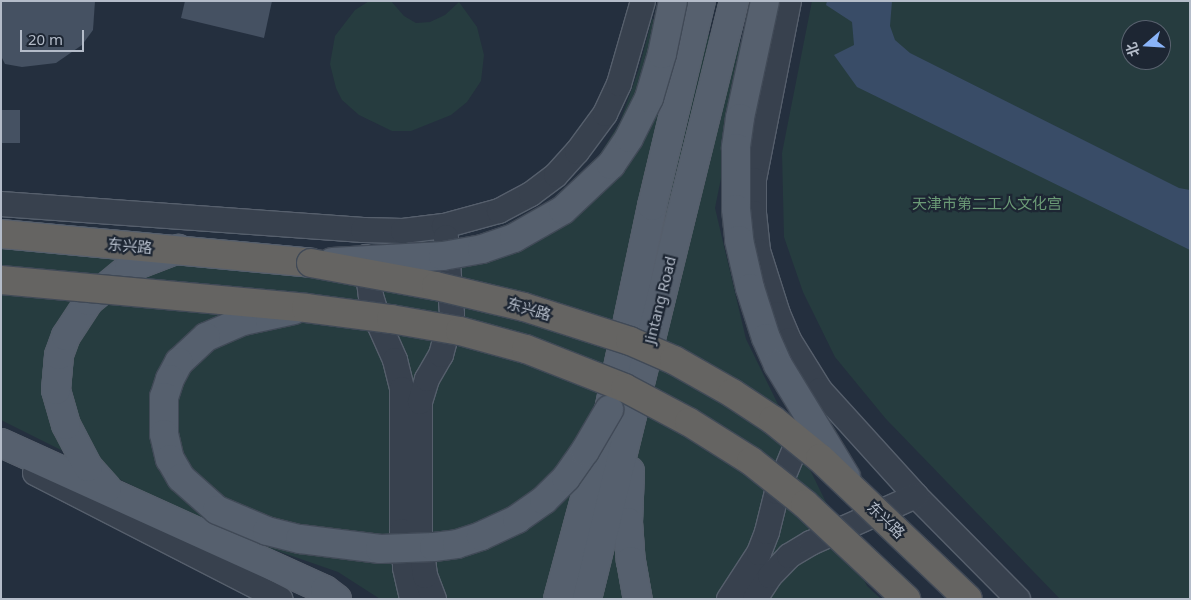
<!DOCTYPE html>
<html>
<head>
<meta charset="utf-8">
<style>
	body { margin:0 }
	#map { position:relative; width:1191px; height:600px; overflow:hidden; background:#242f3e; font-family:"Noto Sans","Noto Sans SC",sans-serif }
	div>[style] { position:absolute }
	.green>* { inset:0; background:#263c3f }
	.water>* { inset:0; background:#394c67 }
	.building>* { inset:0; background:#455162 }
	.roads { filter:drop-shadow(1px 0 #565f6c) drop-shadow(-1px 0 #565f6c) drop-shadow(0 1px #565f6c) drop-shadow(0 -1px #565f6c) }
	.minor>* { height:24px; margin:-12px; padding:0 12px; transform-origin:12px; border-radius:12px; background:#38414e }
	.primary>* { height:28px; margin:-14px; padding:0 14px; transform-origin:14px; border-radius:14px; background:#56606e }
	.trunk>* { height:28px; margin:-14px; padding:0 14px; transform-origin:14px; border-radius:14px; background:#656462 }
	.bridges { filter:drop-shadow(1px 0 #414a57) drop-shadow(-1px 0 #414a57) drop-shadow(0 1px #414a57) drop-shadow(0 -1px #414a57) }
	.primary-bridge>* { height:28px; margin:-14px; padding:0 14px; transform-origin:14px; border-radius:14px; background:#56606e }
	.trunk-bridge>* { height:28px; margin:-14px; padding:0 14px; transform-origin:14px; border-radius:14px; background:#656462 }
	span { translate:-50% -50%; white-space:nowrap; text-align:center; line-height:1.15; -webkit-text-stroke:4.5px #1d2633; paint-order:stroke }
	.park-label { font-size:15px; color:#6b9a76 }
	.street-label { font-size:15px; color:#b4bcc9 }
	.frame { position:absolute; inset:0; border:2px solid #b4bcc9; pointer-events:none }
	.north { position:absolute; left:1121px; top:20px; width:50px; height:50px; box-sizing:border-box; background:#1d2633; border:1px solid #59626f; border-radius:50%; rotate:251deg; font-size:14px; font-weight:700; line-height:20px; text-align:center; color:#b4bcc9 }
	.north::after { content:''; display:block; margin:auto; width:18px; height:22px; background:#8ab4f8; clip-path:polygon(50% 0,100% 100%,50% 72%,0 100%) }
	.scale { position:absolute; left:20px; top:30px; width:64px; height:22px; box-sizing:border-box; border:2px solid #b4bcc9; border-top:0; padding-left:6px; font-size:15px; line-height:18px; white-space:nowrap; color:#b4bcc9; -webkit-text-stroke:4px #1d2633; paint-order:stroke }
</style>
</head>
<body>
<div id="map">
	<div class="green">
		<div style="clip-path:polygon(369px 1px,391px 1px,404px 16px,416px 23px,430px 22px,445px 15px,459px 2px,477px 27px,484px 55px,481px 81px,467px 102px,451px 115px,411px 131px,392px 131px,359px 115px,342px 100px,336px 88px,330px 64px,335px 36px,355px 10px)"></div>
		<div style="clip-path:polygon(evenodd,812px 1px,1190px 1px,1190px 599px,1060px 599px,886px 419px,835px 357px,803px 292px,784px 237px,782px 153px,812px 1px,1131px 30px,1161px 30px,1161px 60px,1131px 60px,1131px 30px)"></div>
		<div style="clip-path:polygon(652px 19px,748px 45px,715px 208px,746px 339px,867px 586px,881px 599px,380px 599px,338px 572px,229px 534px,1px 420px,1px 243px,307px 267px,453px 243px,505px 226px,551px 200px,593px 165px,620px 122px,639px 69px)"></div>
	</div>
	<div class="water">
		<div style="clip-path:polygon(827px 1px,892px 1px,890px 26px,895px 40px,910px 53px,1179px 188px,1190px 190px,1190px 250px,857px 87px,834px 55px,854px 45px,852px 22px,826px 5px)"></div>
	</div>
	<div class="building">
		<div style="clip-path:polygon(1px 1px,95px 1px,93px 30px,82px 45px,56px 63px,22px 67px,5px 64px,1px 56px)"></div>
		<div style="clip-path:polygon(185px 1px,272px 1px,264px 38px,181px 18px)"></div>
		<div style="clip-path:polygon(1px 110px,20px 110px,20px 143px,1px 143px)"></div>
	</div>
	<div class="roads">
		<div class="minor">
			<div style="left:789px;top:1px;width:182px;rotate:101.1deg"></div>
			<div style="left:754px;top:180px;width:33px;rotate:90deg"></div>
			<div style="left:754px;top:213px;width:38px;rotate:84deg"></div>
			<div style="left:758px;top:251px;width:66px;rotate:72.4deg"></div>
			<div style="left:778px;top:314px;width:28px;rotate:67deg"></div>
			<div style="left:789px;top:340px;width:59px;rotate:58.2deg"></div>
			<div style="left:820px;top:390px;width:143px;rotate:47.8deg"></div>
			<div style="left:916px;top:496px;width:145px;rotate:45.3deg"></div>
			<div style="left:1px;top:204px;width:363px;rotate:4.1deg"></div>
			<div style="left:363px;top:230px;width:40px;rotate:1.4deg"></div>
			<div style="left:403px;top:231px;width:41px;rotate:-7deg"></div>
			<div style="left:444px;top:226px;width:57px;rotate:-15.3deg"></div>
			<div style="left:499px;top:211px;width:36px;rotate:-28deg"></div>
			<div style="left:531px;top:194px;width:31px;rotate:-37deg"></div>
			<div style="left:556px;top:175px;width:31px;rotate:-48deg"></div>
			<div style="left:577px;top:152px;width:47px;rotate:-53.6deg"></div>
			<div style="left:605px;top:114px;width:33px;rotate:-65deg"></div>
			<div style="left:619px;top:84px;width:86px;rotate:-73.9deg"></div>
			<div style="left:366px;top:257px;width:39px;rotate:83deg"></div>
			<div style="left:371px;top:296px;width:31px;rotate:73deg"></div>
			<div style="left:380px;top:326px;width:37px;rotate:66deg"></div>
			<div style="left:395px;top:360px;width:30px;rotate:76deg"></div>
			<div style="left:402px;top:389px;width:142px;rotate:90deg"></div>
			<div style="left:402px;top:531px;width:37px;rotate:85deg"></div>
			<div style="left:405px;top:568px;width:32px;rotate:77deg"></div>
			<div style="left:35px;top:473px;width:276px;rotate:27.2deg"></div>
			<div style="left:434px;top:599px;width:25px;rotate:-111deg"></div>
			<div style="left:425px;top:576px;width:43px;rotate:-96.6deg"></div>
			<div style="left:420px;top:533px;width:131px;rotate:-90deg"></div>
			<div style="left:420px;top:402px;width:24px;rotate:-73deg"></div>
			<div style="left:427px;top:379px;width:28px;rotate:-60deg"></div>
			<div style="left:441px;top:355px;width:42px;rotate:-75deg"></div>
			<div style="left:452px;top:314px;width:77px;rotate:-94.5deg"></div>
			<div style="left:729px;top:599px;width:55px;rotate:-56.9deg"></div>
			<div style="left:759px;top:553px;width:22px;rotate:-69deg"></div>
			<div style="left:767px;top:532px;width:41px;rotate:-76deg"></div>
			<div style="left:777px;top:492px;width:74px;rotate:-67.6deg"></div>
			<div style="left:755px;top:599px;width:27px;rotate:-57deg"></div>
			<div style="left:770px;top:576px;width:28px;rotate:-46deg"></div>
			<div style="left:789px;top:556px;width:26px;rotate:-31deg"></div>
			<div style="left:811px;top:543px;width:115px;rotate:-24.1deg"></div>
		</div>
		<div class="primary">
			<div style="left:1px;top:443px;width:356px;rotate:24.4deg"></div>
			<div style="left:325px;top:590px;width:15px;rotate:37deg"></div>
			<div style="left:630px;top:471px;width:51px;rotate:92.2deg"></div>
			<div style="left:628px;top:522px;width:39px;rotate:86deg"></div>
			<div style="left:631px;top:561px;width:39px;rotate:80deg"></div>
			<div style="left:107px;top:488px;width:28px;rotate:-132deg"></div>
			<div style="left:88px;top:467px;width:47px;rotate:-117.6deg"></div>
			<div style="left:66px;top:425px;width:36px;rotate:-106deg"></div>
			<div style="left:56px;top:390px;width:35px;rotate:-85deg"></div>
			<div style="left:59px;top:355px;width:20px;rotate:-70deg"></div>
			<div style="left:66px;top:336px;width:42px;rotate:-56.7deg"></div>
			<div style="left:89px;top:301px;width:52px;rotate:-39.5deg"></div>
			<div style="left:129px;top:268px;width:53px;rotate:-21.2deg"></div>
			<div style="left:558px;top:599px;width:196px;rotate:-74.9deg"></div>
			<div style="left:609px;top:410px;width:208px;rotate:-78.1deg"></div>
			<div style="left:652px;top:206px;width:211px;rotate:-76.6deg"></div>
			<div style="left:587px;top:599px;width:616px;rotate:-76.19deg"></div>
		</div>
		<div class="trunk">
			<div style="left:1px;top:234px;width:311px;rotate:5.3deg"></div>
		</div>
	</div>
	<div class="bridges">
		<div class="primary-bridge">
			<div style="left:765px;top:1px;width:120px;rotate:102.1deg"></div>
			<div style="left:740px;top:118px;width:30px;rotate:98deg"></div>
			<div style="left:736px;top:148px;width:61px;rotate:90deg"></div>
			<div style="left:736px;top:209px;width:31px;rotate:84deg"></div>
			<div style="left:739px;top:240px;width:49px;rotate:77.1deg"></div>
			<div style="left:750px;top:288px;width:52px;rotate:72.3deg"></div>
			<div style="left:766px;top:338px;width:30px;rotate:66deg"></div>
			<div style="left:778px;top:365px;width:131px;rotate:58.7deg"></div>
			<div style="left:332px;top:262px;width:111px;rotate:-3.1deg"></div>
			<div style="left:443px;top:256px;width:40px;rotate:-10deg"></div>
			<div style="left:482px;top:249px;width:34px;rotate:-19deg"></div>
			<div style="left:514px;top:238px;width:56px;rotate:-29.7deg"></div>
			<div style="left:563px;top:210px;width:66px;rotate:-43.2deg"></div>
			<div style="left:611px;top:165px;width:32px;rotate:-56deg"></div>
			<div style="left:629px;top:138px;width:45px;rotate:-63.4deg"></div>
			<div style="left:649px;top:98px;width:46px;rotate:-73.5deg"></div>
			<div style="left:662px;top:54px;width:54px;rotate:-78.3deg"></div>
			<div style="left:294px;top:310px;width:52px;rotate:167.8deg"></div>
			<div style="left:243px;top:321px;width:40px;rotate:156.6deg"></div>
			<div style="left:206px;top:337px;width:37px;rotate:137deg"></div>
			<div style="left:179px;top:362px;width:19px;rotate:118deg"></div>
			<div style="left:170px;top:379px;width:19px;rotate:108deg"></div>
			<div style="left:164px;top:397px;width:37px;rotate:90deg"></div>
			<div style="left:164px;top:434px;width:26px;rotate:77deg"></div>
			<div style="left:170px;top:459px;width:22px;rotate:60deg"></div>
			<div style="left:181px;top:478px;width:48px;rotate:41.6deg"></div>
			<div style="left:217px;top:510px;width:54px;rotate:22.8deg"></div>
			<div style="left:267px;top:531px;width:34px;rotate:14deg"></div>
			<div style="left:300px;top:539px;width:81px;rotate:7.1deg"></div>
			<div style="left:380px;top:549px;width:54px;rotate:-2.1deg"></div>
			<div style="left:434px;top:547px;width:23px;rotate:-7deg"></div>
			<div style="left:457px;top:544px;width:25px;rotate:-18deg"></div>
			<div style="left:481px;top:536px;width:40px;rotate:-25deg"></div>
			<div style="left:517px;top:519px;width:33px;rotate:-35deg"></div>
			<div style="left:544px;top:500px;width:31px;rotate:-45deg"></div>
			<div style="left:566px;top:478px;width:33px;rotate:-55deg"></div>
			<div style="left:585px;top:451px;width:48px;rotate:-59.7deg"></div>
		</div>
		<div class="trunk-bridge">
			<div style="left:311px;top:263px;width:127px;rotate:10.4deg"></div>
			<div style="left:436px;top:286px;width:90px;rotate:13.4deg"></div>
			<div style="left:524px;top:307px;width:111px;rotate:17.8deg"></div>
			<div style="left:630px;top:341px;width:48px;rotate:23.4deg"></div>
			<div style="left:674px;top:360px;width:67px;rotate:29.6deg"></div>
			<div style="left:732px;top:393px;width:49px;rotate:33.4deg"></div>
			<div style="left:773px;top:420px;width:60px;rotate:39deg"></div>
			<div style="left:820px;top:458px;width:204px;rotate:43.6deg"></div>
			<div style="left:1px;top:280px;width:306px;rotate:5.2deg"></div>
			<div style="left:306px;top:308px;width:86px;rotate:7.4deg"></div>
			<div style="left:391px;top:319px;width:70px;rotate:9.9deg"></div>
			<div style="left:460px;top:331px;width:68px;rotate:15.3deg"></div>
			<div style="left:526px;top:349px;width:106px;rotate:21.5deg"></div>
			<div style="left:625px;top:388px;width:72px;rotate:28deg"></div>
			<div style="left:689px;top:422px;width:73px;rotate:32.2deg"></div>
			<div style="left:751px;top:461px;width:69px;rotate:38.5deg"></div>
			<div style="left:805px;top:504px;width:139px;rotate:43.2deg"></div>
		</div>
	</div>
	<div class="park-label">
		<span style="left:987px;top:204px">天津市第二工人文化宫</span>
	</div>
	<div class="street-label">
		<span style="left:130px;top:246px;rotate:5deg">东兴路</span>
		<span style="left:660px;top:300px;rotate:-76deg">Jintang Road</span>
		<span style="left:529px;top:309px;rotate:16deg">东兴路</span>
		<span style="left:886px;top:520px;rotate:44deg">东兴路</span>
	</div>
	<div class="frame"></div>
	<div class="north">北</div>
	<div class="scale">20 m</div>
</div>
</body>
</html>
